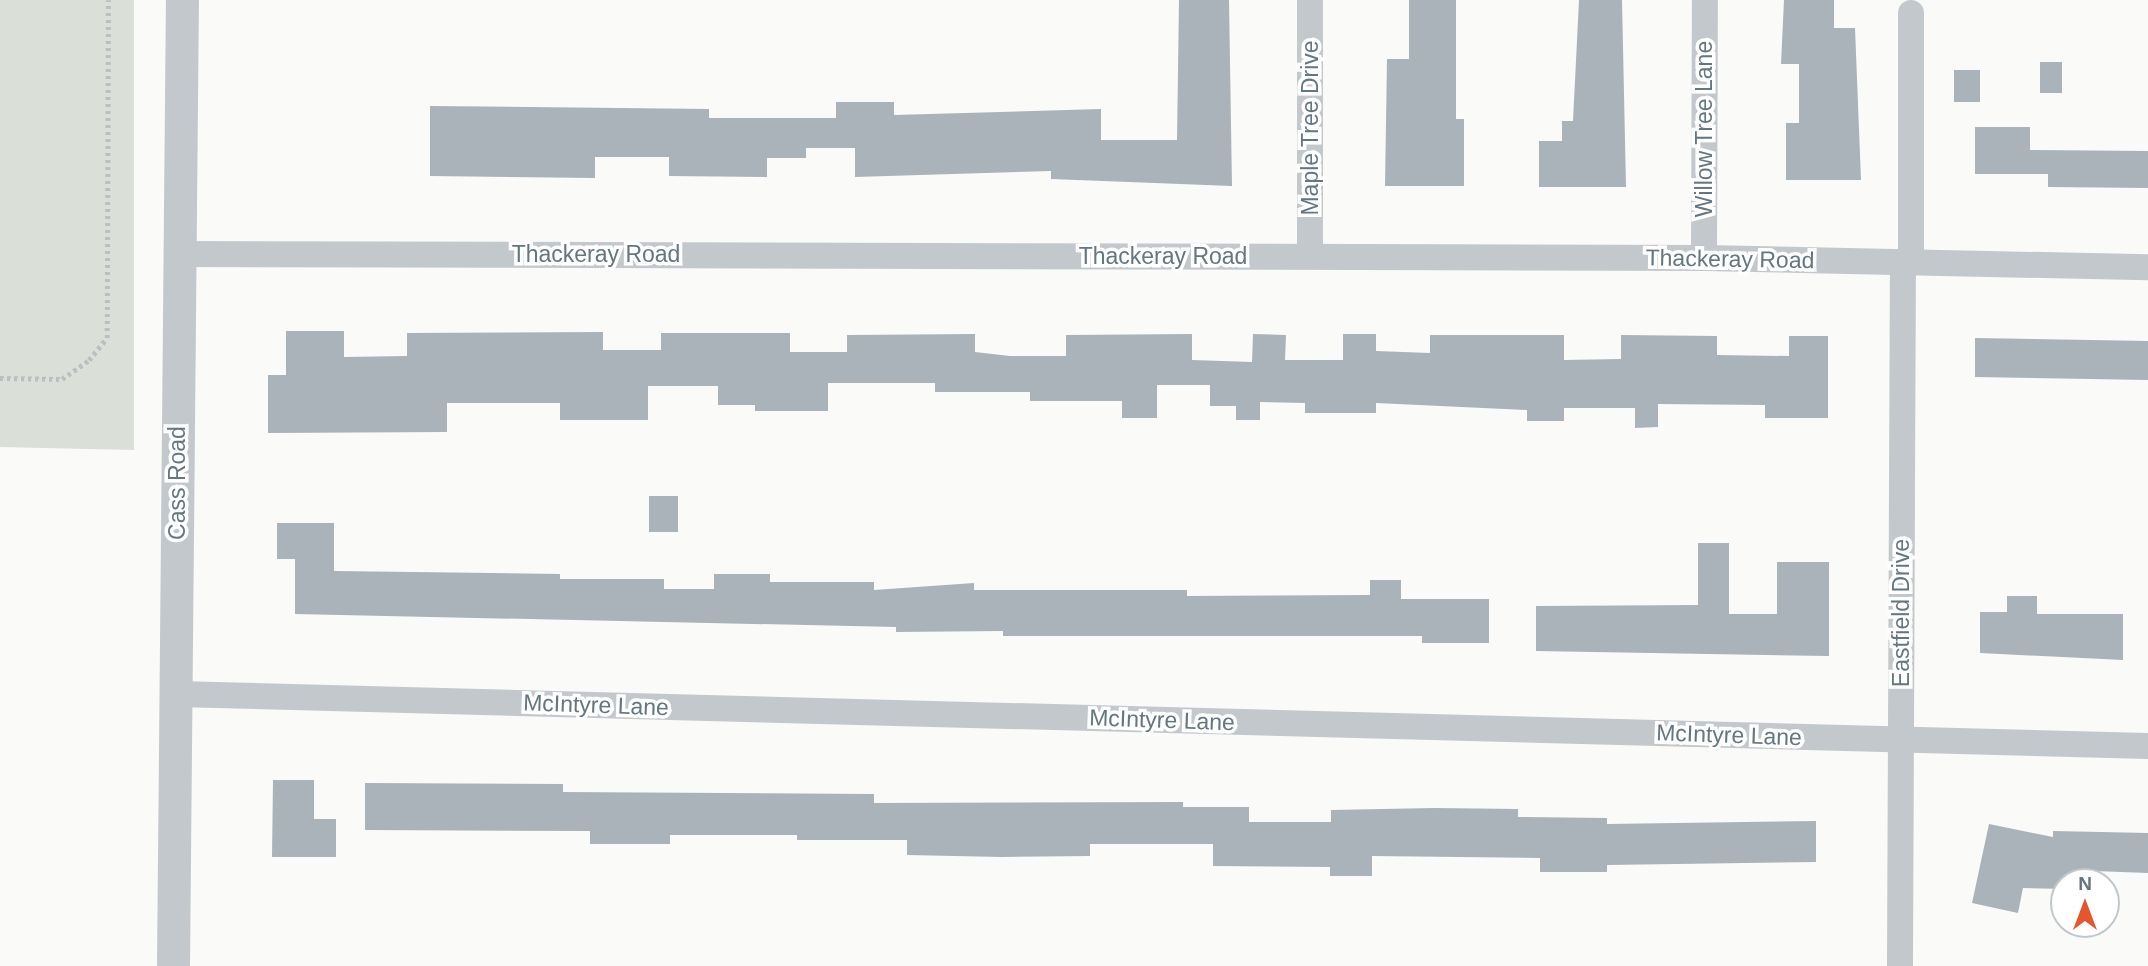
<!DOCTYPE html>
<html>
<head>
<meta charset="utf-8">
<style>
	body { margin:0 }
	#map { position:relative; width:2148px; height:966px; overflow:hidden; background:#fafaf8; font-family:Helvetica,sans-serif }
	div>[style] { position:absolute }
	.green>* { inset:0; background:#dadfd7 }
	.building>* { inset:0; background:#aab3b9 }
	.path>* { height:4.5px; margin-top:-2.25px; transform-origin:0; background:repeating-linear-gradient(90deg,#bbbfc2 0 3.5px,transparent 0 7px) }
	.minor>* { height:26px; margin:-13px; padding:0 13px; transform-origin:13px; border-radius:13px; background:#c3c8cc }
	.tertiary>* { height:33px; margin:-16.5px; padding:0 16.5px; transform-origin:16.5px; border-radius:16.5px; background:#c3c8cc }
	span { translate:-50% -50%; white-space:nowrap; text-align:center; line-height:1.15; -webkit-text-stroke:7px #fff; paint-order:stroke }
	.street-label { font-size:23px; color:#657683 }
	.north { position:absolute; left:2050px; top:868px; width:70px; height:70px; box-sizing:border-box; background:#fff; border:2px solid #c1c8cd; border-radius:50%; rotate:0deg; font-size:19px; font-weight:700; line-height:28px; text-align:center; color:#657683 }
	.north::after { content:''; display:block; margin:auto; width:24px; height:32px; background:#e4572e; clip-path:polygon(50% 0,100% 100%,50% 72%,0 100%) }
</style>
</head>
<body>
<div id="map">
	<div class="green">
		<div style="clip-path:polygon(0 0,134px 0,134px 450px,0 447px)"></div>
	</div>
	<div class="building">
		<div style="clip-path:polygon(1179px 0,1229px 0,1232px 186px,1051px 179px,1051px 171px,855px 177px,855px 148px,806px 148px,806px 158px,767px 158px,767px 177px,669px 176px,669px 157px,595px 157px,595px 178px,430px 176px,430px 106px,709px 109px,709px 118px,836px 118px,836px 102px,894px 102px,894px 115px,1101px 109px,1101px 140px,1177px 140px)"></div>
		<div style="clip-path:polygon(1409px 0,1456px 0,1456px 119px,1464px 119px,1464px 186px,1385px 186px,1387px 59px,1409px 59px)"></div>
		<div style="clip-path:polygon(1579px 0,1622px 0,1626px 187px,1539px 187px,1539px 141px,1562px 141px,1562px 121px,1573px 121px)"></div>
		<div style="clip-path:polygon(1784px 0,1834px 0,1834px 28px,1855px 28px,1861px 180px,1786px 180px,1786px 123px,1799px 123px,1799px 64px,1781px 64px)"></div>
		<div style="clip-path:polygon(2040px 62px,2062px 62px,2062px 93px,2040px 93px)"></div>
		<div style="clip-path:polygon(1954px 70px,1980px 70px,1980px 102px,1954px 102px)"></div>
		<div style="clip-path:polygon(1975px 127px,2030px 127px,2030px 150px,2148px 151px,2148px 188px,2048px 187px,2048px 174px,1975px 174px)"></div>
		<div style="clip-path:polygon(286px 331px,344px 331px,344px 357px,407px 356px,407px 333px,603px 332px,603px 350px,661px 350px,661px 333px,790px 333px,790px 352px,847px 352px,847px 335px,975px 334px,975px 352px,1010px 356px,1066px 356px,1066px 335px,1192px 334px,1192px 360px,1252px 362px,1253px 334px,1286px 335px,1285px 360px,1343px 360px,1343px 334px,1376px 334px,1376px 351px,1430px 353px,1430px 335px,1564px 335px,1564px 360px,1621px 359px,1621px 335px,1717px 336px,1717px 355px,1789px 356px,1789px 336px,1828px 336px,1828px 418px,1765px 418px,1765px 405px,1658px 404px,1658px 427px,1635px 428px,1635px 408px,1564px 408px,1564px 421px,1527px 421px,1527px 410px,1376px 403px,1376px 413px,1305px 413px,1305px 403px,1260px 402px,1260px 420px,1236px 420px,1236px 406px,1210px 406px,1210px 385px,1157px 385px,1157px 418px,1122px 418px,1122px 401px,1030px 401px,1030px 392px,935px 392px,935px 383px,828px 383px,828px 411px,755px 411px,755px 405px,718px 405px,718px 386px,648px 386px,648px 420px,560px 420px,560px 403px,447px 403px,447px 432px,268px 433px,268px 375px,286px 375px)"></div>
		<div style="clip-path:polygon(1975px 338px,2148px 341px,2148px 380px,1975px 377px)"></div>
		<div style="clip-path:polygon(649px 496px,678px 496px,678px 532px,649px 532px)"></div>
		<div style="clip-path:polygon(277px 523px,334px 523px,334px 571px,560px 574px,560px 579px,664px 579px,664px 589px,714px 589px,714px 574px,770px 574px,770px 582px,874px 582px,874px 590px,974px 583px,974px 590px,1187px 590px,1187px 596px,1370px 595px,1370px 580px,1401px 580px,1401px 599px,1489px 599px,1489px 643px,1422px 643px,1422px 636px,1003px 636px,1003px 631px,896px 632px,896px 627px,295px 614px,295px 559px,277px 559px)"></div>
		<div style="clip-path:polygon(1698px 543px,1729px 543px,1729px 614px,1777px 614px,1777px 562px,1829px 562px,1829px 656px,1536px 651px,1536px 606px,1698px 605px)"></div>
		<div style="clip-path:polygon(2007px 596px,2037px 596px,2037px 614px,2123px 614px,2123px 660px,1980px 653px,1980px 612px,2007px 612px)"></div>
		<div style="clip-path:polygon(273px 780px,314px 780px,314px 819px,336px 819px,336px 857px,272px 857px)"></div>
		<div style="clip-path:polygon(365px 783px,563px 784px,563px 792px,874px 794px,874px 803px,1183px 802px,1183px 807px,1249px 807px,1249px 822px,1331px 822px,1331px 810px,1434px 808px,1518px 809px,1518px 817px,1607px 818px,1607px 824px,1816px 821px,1816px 862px,1607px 865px,1607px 872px,1540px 872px,1540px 858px,1372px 856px,1372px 876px,1330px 876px,1330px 867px,1213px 866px,1213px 844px,1090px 844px,1090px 856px,1002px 857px,907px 855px,907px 840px,797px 840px,797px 835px,670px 835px,670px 844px,590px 844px,590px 831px,365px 830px)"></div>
		<div style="clip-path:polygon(1989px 824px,2053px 837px,2053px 831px,2148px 833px,2148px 873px,2094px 871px,2094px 882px,2064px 882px,2064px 889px,2023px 888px,2018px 913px,1972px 903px)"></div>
	</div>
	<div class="path">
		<div style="left:0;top:378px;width:62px;rotate:0.9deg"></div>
		<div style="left:62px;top:379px;width:33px;rotate:-35deg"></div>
		<div style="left:89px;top:360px;width:28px;rotate:-51deg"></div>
		<div style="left:107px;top:338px;width:338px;rotate:-89.8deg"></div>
	</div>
	<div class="minor">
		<div style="left:1310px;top:0;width:256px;rotate:90deg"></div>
		<div style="left:1911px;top:13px;width:248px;rotate:90deg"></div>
		<div style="left:177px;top:254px;width:1527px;rotate:0.15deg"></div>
		<div style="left:1704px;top:258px;width:444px;rotate:1.2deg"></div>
		<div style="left:1704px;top:258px;width:258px;rotate:-89.8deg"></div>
		<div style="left:177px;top:694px;width:1972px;rotate:1.51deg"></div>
		<div style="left:1900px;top:966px;width:705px;rotate:-89.76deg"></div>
	</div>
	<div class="tertiary">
		<div style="left:173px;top:966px;width:966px;rotate:-89.47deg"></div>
	</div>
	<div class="street-label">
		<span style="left:1310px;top:128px;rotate:-90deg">Maple Tree Drive</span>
		<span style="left:1704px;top:129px;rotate:-90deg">Willow Tree Lane</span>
		<span style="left:596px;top:254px">Thackeray Road</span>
		<span style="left:1163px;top:256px">Thackeray Road</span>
		<span style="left:1730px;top:259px;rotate:1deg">Thackeray Road</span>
		<span style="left:177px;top:483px;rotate:-90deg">Cass Road</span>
		<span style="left:1901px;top:613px;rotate:-90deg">Eastfield Drive</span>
		<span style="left:596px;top:705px;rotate:2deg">McIntyre Lane</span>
		<span style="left:1162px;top:720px;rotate:2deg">McIntyre Lane</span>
		<span style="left:1729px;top:735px;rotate:2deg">McIntyre Lane</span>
	</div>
	<div class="north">N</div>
</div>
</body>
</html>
